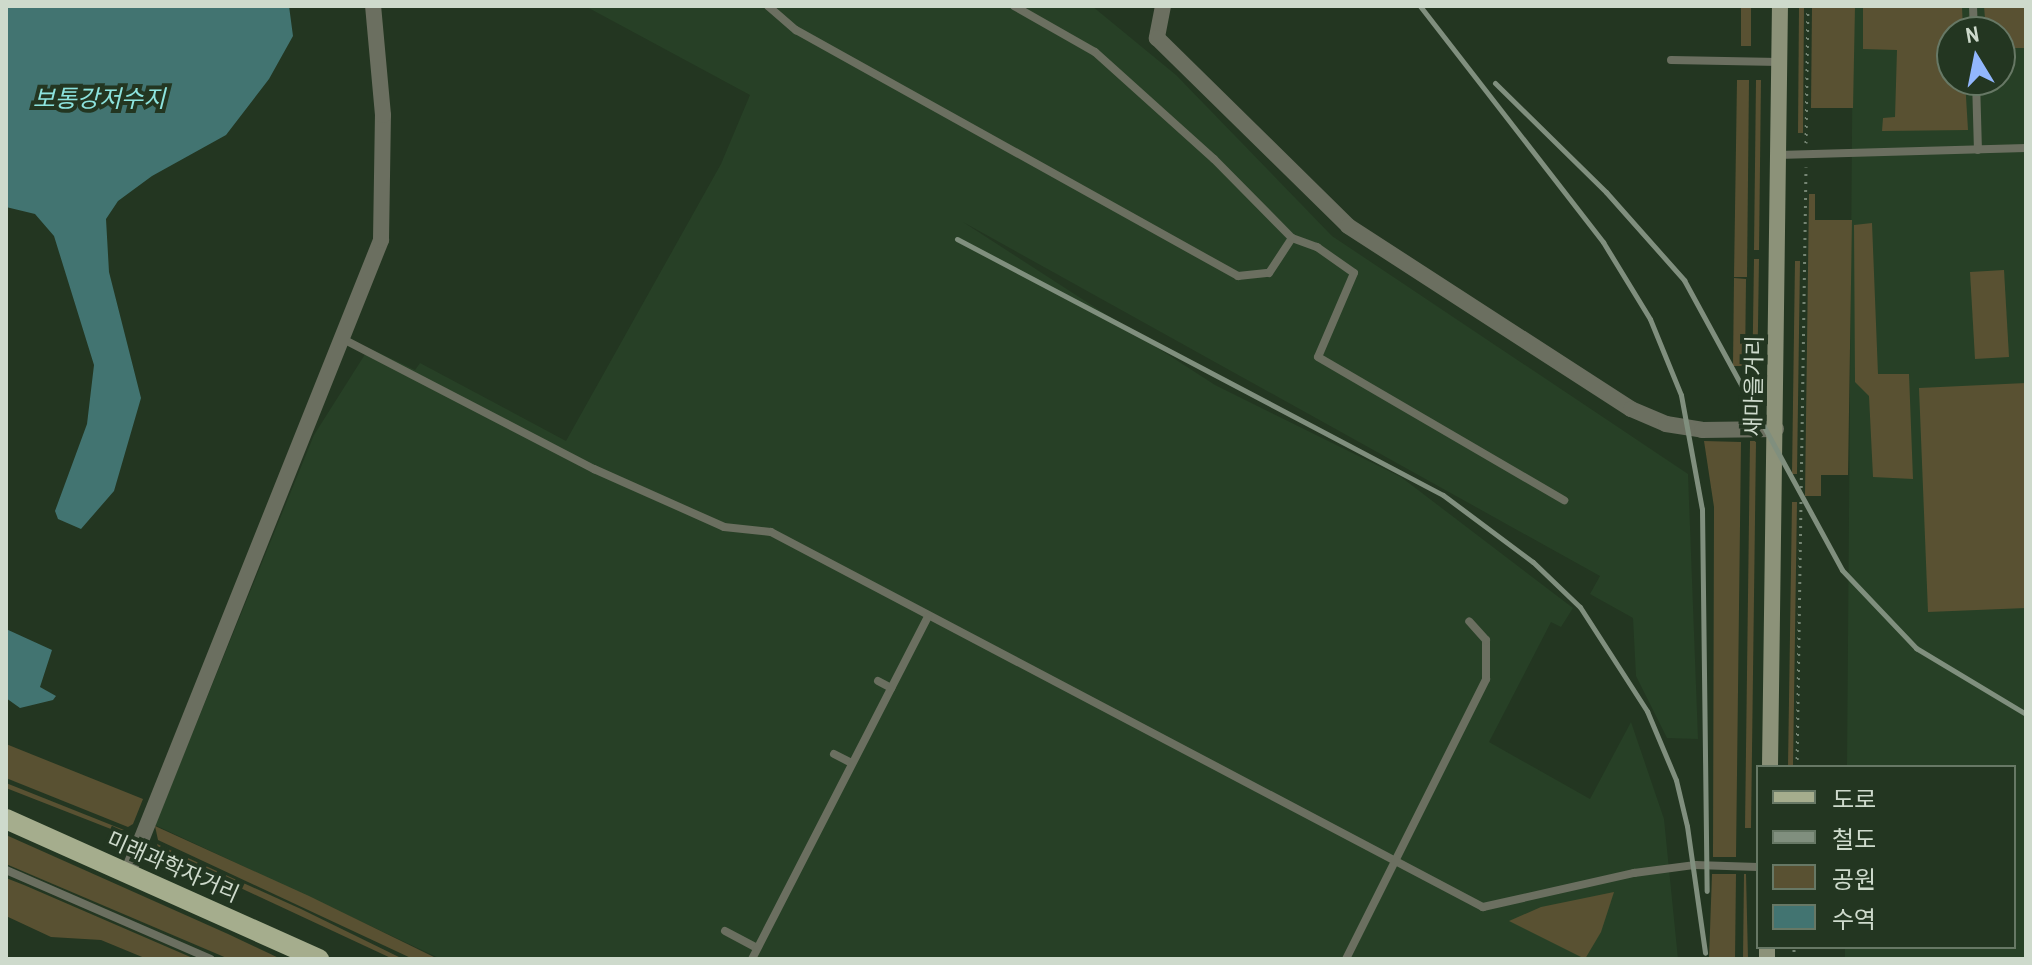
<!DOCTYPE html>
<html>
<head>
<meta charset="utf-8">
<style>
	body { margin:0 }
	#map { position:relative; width:2032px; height:965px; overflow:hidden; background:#233621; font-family:"Archivo Narrow","Noto Sans KR",sans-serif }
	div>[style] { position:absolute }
	.built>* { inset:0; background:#274026 }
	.green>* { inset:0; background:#595132 }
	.water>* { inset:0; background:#427471 }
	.path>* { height:3px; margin-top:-1.5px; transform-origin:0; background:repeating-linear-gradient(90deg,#758573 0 2px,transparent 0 8px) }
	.service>* { height:8px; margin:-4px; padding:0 4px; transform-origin:4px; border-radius:4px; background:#6b6f60 }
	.minor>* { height:16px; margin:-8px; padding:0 8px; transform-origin:8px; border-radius:8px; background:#6b6f60 }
	.tertiary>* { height:16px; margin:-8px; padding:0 8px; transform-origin:8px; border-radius:8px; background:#6b6f60 }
	.secondary>* { height:16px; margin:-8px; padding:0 8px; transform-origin:8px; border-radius:8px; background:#8c9279 }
	.primary>* { height:20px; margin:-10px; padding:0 10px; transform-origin:10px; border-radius:10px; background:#a5ad8d }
	.rail>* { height:5px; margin:-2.5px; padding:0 2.5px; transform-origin:2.5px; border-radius:2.5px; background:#808f7e }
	span { translate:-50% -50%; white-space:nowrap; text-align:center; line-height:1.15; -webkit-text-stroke:8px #233621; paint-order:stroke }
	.street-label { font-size:22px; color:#cedacc }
	.water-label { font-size:24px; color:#8de3de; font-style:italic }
	.frame { position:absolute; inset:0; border:8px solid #cedacc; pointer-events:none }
	.legend { position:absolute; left:1756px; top:765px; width:260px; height:184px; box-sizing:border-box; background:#233621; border:2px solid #677865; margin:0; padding:10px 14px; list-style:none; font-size:24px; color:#cedacc }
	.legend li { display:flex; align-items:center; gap:16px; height:40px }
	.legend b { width:40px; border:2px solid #677865 }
	.north { position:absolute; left:1936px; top:16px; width:80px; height:80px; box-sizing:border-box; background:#233621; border:2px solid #677865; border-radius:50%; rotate:350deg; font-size:22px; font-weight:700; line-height:32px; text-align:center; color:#cedacc }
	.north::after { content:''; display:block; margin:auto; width:28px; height:36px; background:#92b7fd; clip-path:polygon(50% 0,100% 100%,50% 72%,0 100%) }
</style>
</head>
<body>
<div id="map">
	<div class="built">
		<div style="clip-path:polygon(585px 6px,1092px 6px,1176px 75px,1332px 236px,1688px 474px,1698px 739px,1667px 738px,1636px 676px,1633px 618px,1590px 594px,1600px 576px,963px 222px,1215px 385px,1401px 477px,1573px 608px,1561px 627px,1551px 622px,1489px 742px,1590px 799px,1631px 722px,1664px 819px,1678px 959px,441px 959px,155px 825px,314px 435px,369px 348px,415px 370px,420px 363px,566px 441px,721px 164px,750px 95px)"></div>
		<div style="clip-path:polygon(evenodd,1853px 6px,2026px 6px,2026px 959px,1845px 959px,1845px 947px,2014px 947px,2014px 767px,1847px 767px,1853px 6px,1952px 32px,2000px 32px,2000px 80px,1952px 80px,1952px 32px)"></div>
	</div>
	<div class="green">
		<div style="clip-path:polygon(1741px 6px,1751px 6px,1751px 46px,1741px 46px)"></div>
		<div style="clip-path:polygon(1799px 6px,1804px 6px,1803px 133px,1798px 133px)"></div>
		<div style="clip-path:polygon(1812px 6px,1855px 6px,1853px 108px,1811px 108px)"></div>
		<div style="clip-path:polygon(1863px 6px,1962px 6px,1963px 32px,1952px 32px,1952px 80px,1965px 80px,1968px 130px,1882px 131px,1883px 118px,1895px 117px,1897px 50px,1863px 49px)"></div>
		<div style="clip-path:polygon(1984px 6px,2026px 6px,2026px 48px,2000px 48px,2000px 32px,1986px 32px)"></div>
		<div style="clip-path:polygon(1737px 80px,1749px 80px,1747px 277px,1734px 277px)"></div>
		<div style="clip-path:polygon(1756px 80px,1761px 80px,1759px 250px,1754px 250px)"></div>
		<div style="clip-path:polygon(1809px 194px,1815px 194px,1815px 220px,1852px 220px,1848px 475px,1821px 475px,1821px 496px,1805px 496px)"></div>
		<div style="clip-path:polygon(1872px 223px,1878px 374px,1909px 374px,1913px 479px,1873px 477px,1869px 396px,1855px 382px,1854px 225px)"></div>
		<div style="clip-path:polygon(1754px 259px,1759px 259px,1757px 392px,1752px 392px)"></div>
		<div style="clip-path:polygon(1795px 261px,1800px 261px,1797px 474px,1792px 474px)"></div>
		<div style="clip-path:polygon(2004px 270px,2009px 357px,1975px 359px,1970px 272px)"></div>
		<div style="clip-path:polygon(1734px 278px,1746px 279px,1745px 366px,1733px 366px)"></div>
		<div style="clip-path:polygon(2026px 383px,2026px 608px,1928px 612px,1919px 388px)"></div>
		<div style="clip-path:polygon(1704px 441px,1741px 442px,1736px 857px,1713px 857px,1714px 507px)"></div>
		<div style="clip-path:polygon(1750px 441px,1756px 441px,1751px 828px,1745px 828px)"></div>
		<div style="clip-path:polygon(1792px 502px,1797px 502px,1793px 767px,1788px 767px)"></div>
		<div style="clip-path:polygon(6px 744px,143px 799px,133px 824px,128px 827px,6px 778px)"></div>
		<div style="clip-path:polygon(6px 783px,124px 830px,116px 831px,6px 788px)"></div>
		<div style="clip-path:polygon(155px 826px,309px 896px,438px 959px,413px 959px,158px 840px)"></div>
		<div style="clip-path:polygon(6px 835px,228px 934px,281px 959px,229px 959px,6px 864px)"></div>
		<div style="clip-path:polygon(157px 844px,301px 909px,403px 959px,393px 959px,159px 850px)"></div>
		<div style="clip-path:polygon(1712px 874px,1736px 874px,1735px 959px,1709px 959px)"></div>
		<div style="clip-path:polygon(1746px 874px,1748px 959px,1743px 959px,1744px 874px)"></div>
		<div style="clip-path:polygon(6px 878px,24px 885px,195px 959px,147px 959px,101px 940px,51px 937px,6px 916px)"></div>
		<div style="clip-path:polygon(1614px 892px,1601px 932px,1585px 959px,1509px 921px,1541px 907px)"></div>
	</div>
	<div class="water">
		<div style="clip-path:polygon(6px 6px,289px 6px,293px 36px,269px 79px,226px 135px,152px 176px,118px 201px,106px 219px,109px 272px,141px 398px,114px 491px,81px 529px,58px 519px,55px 511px,87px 424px,94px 365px,54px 236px,35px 214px,6px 207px)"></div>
		<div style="clip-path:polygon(6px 629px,52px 650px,40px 687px,56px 696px,53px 700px,20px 708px,6px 698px)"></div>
	</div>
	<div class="path">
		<div style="left:1806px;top:143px;width:137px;rotate:-89.2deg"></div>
		<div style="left:1797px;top:767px;width:600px;rotate:-89.14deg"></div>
		<div style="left:1794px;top:959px;width:12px;rotate:-90deg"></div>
	</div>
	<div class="service">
		<div style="left:768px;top:6px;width:37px;rotate:41deg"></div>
		<div style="left:796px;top:30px;width:506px;rotate:29.1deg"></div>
		<div style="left:1238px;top:276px;width:31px;rotate:-6deg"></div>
		<div style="left:1269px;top:273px;width:42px;rotate:-56.7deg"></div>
		<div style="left:1292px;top:238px;width:27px;rotate:20deg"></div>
		<div style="left:1317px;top:247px;width:45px;rotate:35.1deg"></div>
		<div style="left:1354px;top:273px;width:91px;rotate:113.2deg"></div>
		<div style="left:1318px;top:357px;width:285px;rotate:30.2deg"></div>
		<div style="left:1014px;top:6px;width:93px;rotate:29.6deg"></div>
		<div style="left:1095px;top:52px;width:160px;rotate:42deg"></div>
		<div style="left:1214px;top:159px;width:111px;rotate:45.4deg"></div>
		<div style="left:1973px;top:6px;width:26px;rotate:88deg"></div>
		<div style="left:1671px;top:60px;width:108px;rotate:1.1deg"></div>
		<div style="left:1976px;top:80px;width:70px;rotate:88.4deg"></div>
		<div style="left:1778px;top:155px;width:248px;rotate:-1.6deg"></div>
		<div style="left:343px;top:339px;width:283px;rotate:27.4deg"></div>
		<div style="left:594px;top:469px;width:142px;rotate:24deg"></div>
		<div style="left:724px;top:527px;width:47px;rotate:6.1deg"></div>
		<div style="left:771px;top:532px;width:805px;rotate:27.78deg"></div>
		<div style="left:1483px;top:907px;width:155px;rotate:-12.7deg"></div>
		<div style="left:1634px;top:873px;width:62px;rotate:-7.5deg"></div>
		<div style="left:1695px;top:865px;width:63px;rotate:1.8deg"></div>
		<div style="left:878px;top:681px;width:15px;rotate:28deg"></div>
		<div style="left:834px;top:754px;width:20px;rotate:27deg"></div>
		<div style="left:6px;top:870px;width:223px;rotate:23.5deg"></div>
		<div style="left:725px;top:931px;width:36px;rotate:28deg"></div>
		<div style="left:752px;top:959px;width:385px;rotate:-62.8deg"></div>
		<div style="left:1346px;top:959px;width:313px;rotate:-63.4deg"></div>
		<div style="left:1486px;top:679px;width:39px;rotate:-90deg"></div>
		<div style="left:1486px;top:640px;width:25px;rotate:-132deg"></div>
	</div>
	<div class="minor">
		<div style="left:1163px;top:6px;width:33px;rotate:101deg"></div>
		<div style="left:1157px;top:38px;width:268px;rotate:44.5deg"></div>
		<div style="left:1348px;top:226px;width:337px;rotate:32.9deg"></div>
		<div style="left:1631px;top:409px;width:38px;rotate:23deg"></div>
		<div style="left:1666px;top:424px;width:36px;rotate:9deg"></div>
		<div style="left:1702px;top:430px;width:74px;rotate:-0.8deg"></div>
	</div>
	<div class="tertiary">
		<div style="left:128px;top:873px;width:682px;rotate:-68.21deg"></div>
		<div style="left:381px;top:240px;width:125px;rotate:-89.1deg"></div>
		<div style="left:383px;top:115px;width:109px;rotate:-95.2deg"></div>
	</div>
	<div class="secondary">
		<div style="left:1770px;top:767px;width:761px;rotate:-89.25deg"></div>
		<div style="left:1767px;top:959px;width:12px;rotate:-90deg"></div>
	</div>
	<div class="primary">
		<div style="left:6px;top:819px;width:343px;rotate:24.1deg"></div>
	</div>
	<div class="rail">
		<div style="left:1420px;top:6px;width:299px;rotate:52.2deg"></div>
		<div style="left:1603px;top:242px;width:90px;rotate:58.6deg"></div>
		<div style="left:1650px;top:319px;width:82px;rotate:67.8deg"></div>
		<div style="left:1681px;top:395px;width:116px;rotate:79.6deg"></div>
		<div style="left:1702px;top:509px;width:382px;rotate:89.3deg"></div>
		<div style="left:1495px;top:83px;width:156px;rotate:44.5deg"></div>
		<div style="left:1606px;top:192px;width:118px;rotate:48.4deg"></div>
		<div style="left:1684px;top:280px;width:330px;rotate:61.4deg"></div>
		<div style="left:1842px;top:570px;width:108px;rotate:46.5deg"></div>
		<div style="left:1916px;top:648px;width:128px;rotate:31deg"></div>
		<div style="left:957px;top:239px;width:549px;rotate:27.78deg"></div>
		<div style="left:1443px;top:495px;width:112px;rotate:36.7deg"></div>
		<div style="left:1533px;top:562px;width:65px;rotate:43.8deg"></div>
		<div style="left:1580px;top:607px;width:124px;rotate:57.2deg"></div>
		<div style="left:1647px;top:711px;width:75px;rotate:67.2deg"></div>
		<div style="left:1676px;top:780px;width:47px;rotate:76.6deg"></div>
		<div style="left:1687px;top:826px;width:128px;rotate:81.9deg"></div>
	</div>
	<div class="street-label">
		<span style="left:1754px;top:386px;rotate:-89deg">새마을거리</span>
		<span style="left:173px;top:867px;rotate:24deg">미래과학자거리</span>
	</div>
	<div class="water-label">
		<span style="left:99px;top:99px">보통강저수지</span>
	</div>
	<div class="frame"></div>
	<ul class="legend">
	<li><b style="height:10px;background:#a5ad8d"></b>도로</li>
	<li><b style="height:10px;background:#808f7e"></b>철도</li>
	<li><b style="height:22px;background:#595132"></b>공원</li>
	<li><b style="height:22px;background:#427471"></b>수역</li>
	</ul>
	<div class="north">N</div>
</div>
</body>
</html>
